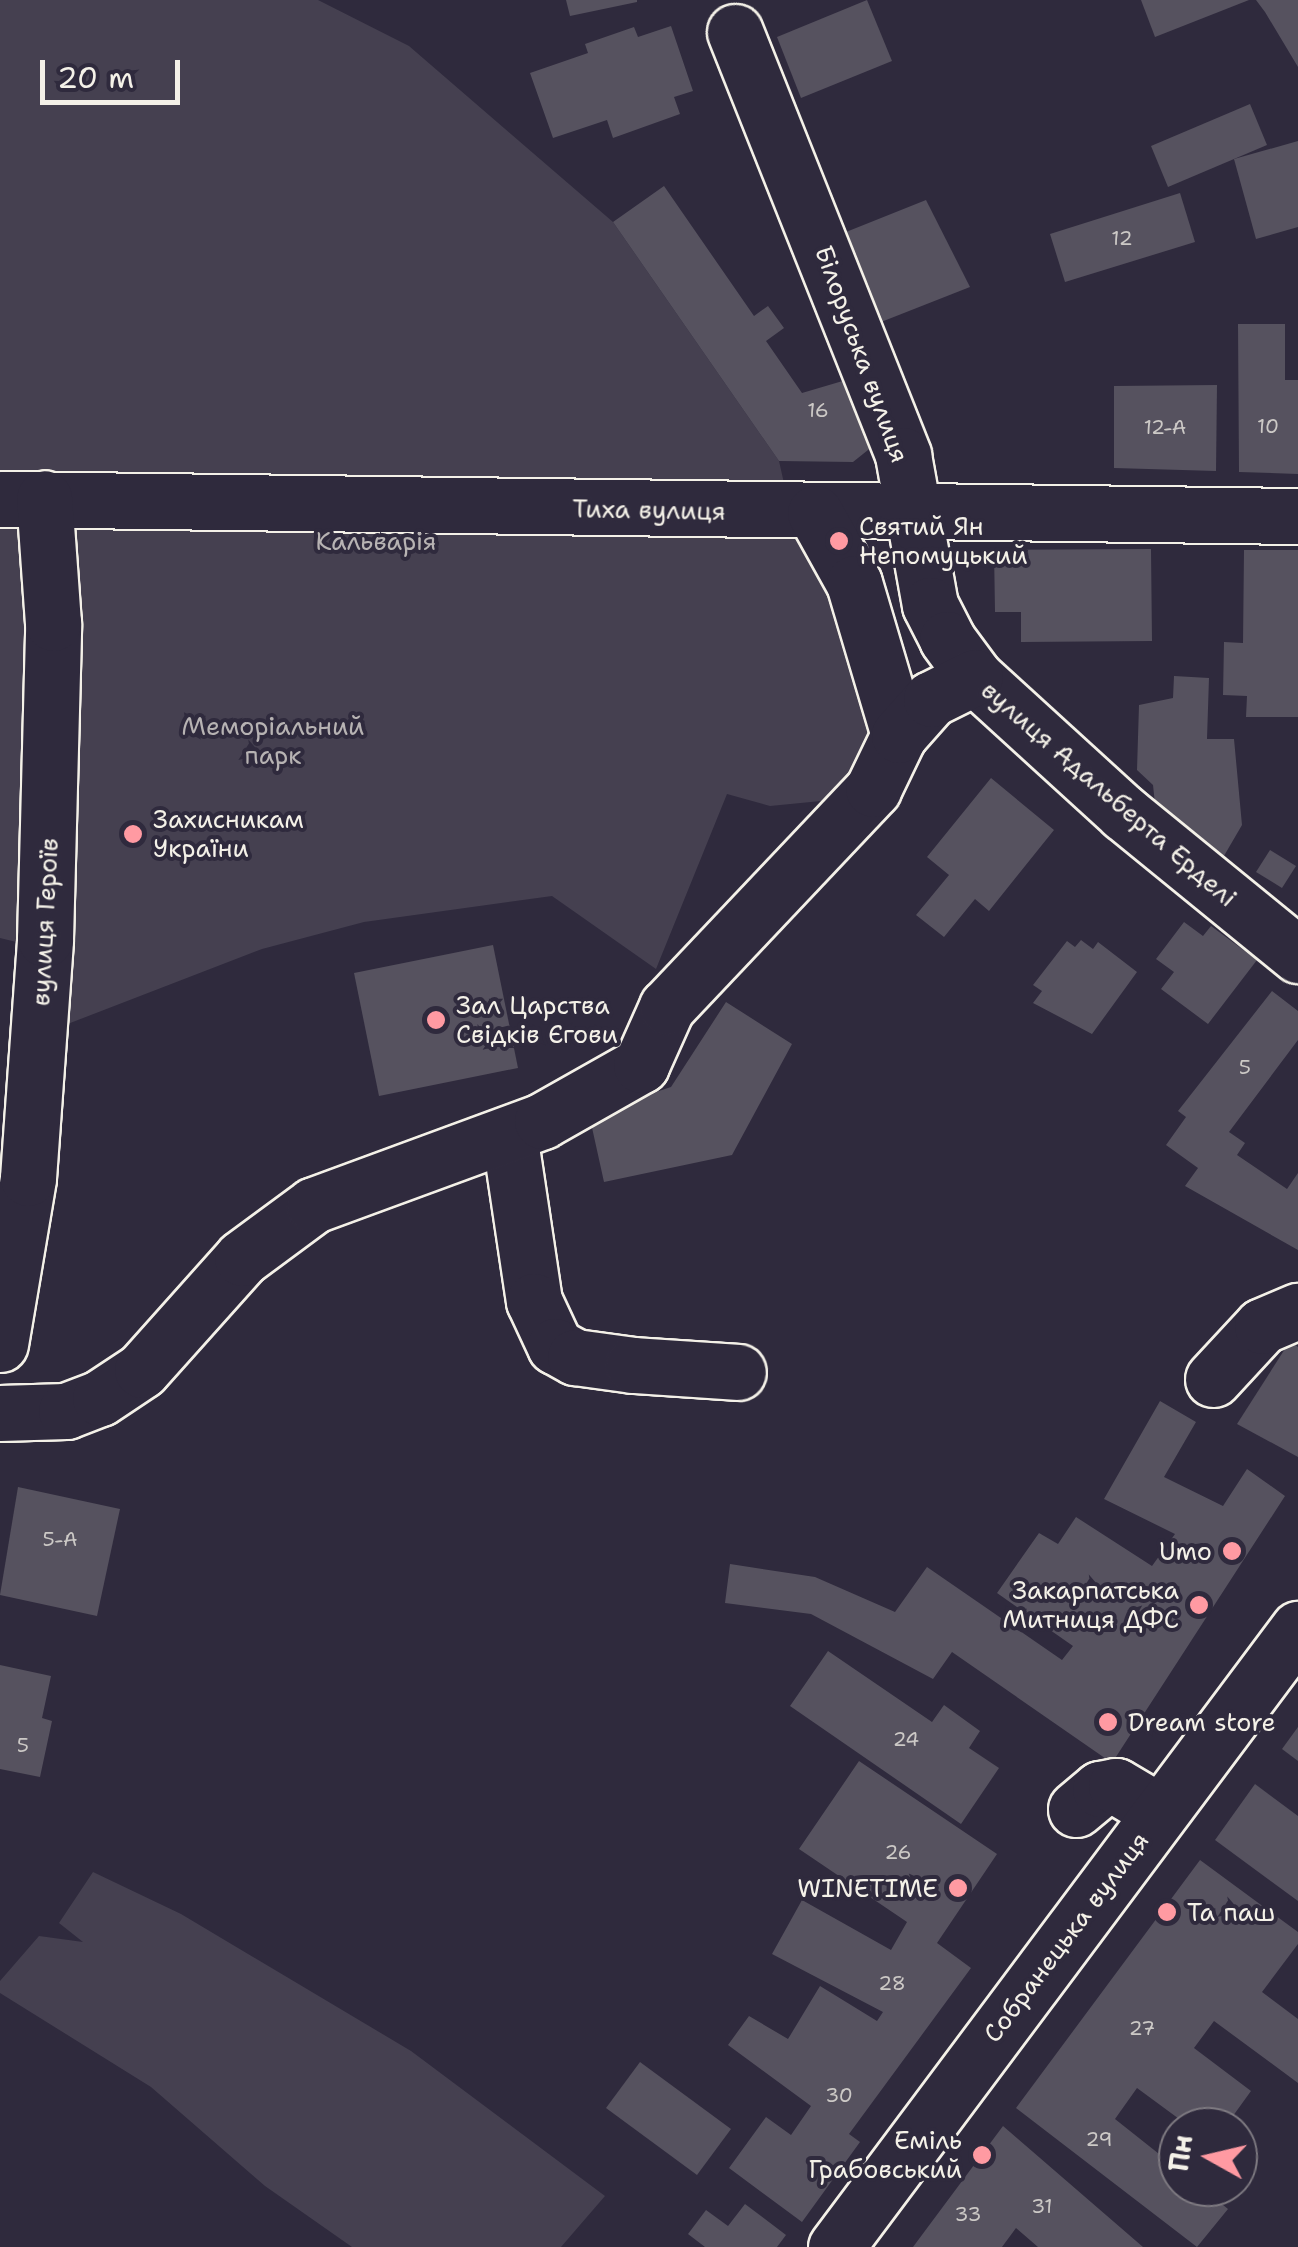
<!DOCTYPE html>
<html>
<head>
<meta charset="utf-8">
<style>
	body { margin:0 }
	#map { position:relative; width:1298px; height:2247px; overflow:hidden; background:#2f2a3d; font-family:"Shantell Sans",sans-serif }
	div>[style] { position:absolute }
	.green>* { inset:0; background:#454050 }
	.building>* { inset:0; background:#56525f }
	.roads { filter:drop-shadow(2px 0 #f4f1e8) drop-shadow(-2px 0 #f4f1e8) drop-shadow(0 2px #f4f1e8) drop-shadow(0 -2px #f4f1e8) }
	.minor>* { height:55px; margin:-27.5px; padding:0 27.5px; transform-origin:27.5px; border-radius:27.5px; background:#2f2a3d }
	.major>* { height:55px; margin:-27.5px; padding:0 27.5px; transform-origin:27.5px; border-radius:27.5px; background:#2f2a3d }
	.dots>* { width:28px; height:28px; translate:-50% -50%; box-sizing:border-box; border:5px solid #2f2a3d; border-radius:50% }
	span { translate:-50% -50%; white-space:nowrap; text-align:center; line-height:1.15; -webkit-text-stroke:8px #2f2a3d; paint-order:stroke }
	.number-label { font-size:20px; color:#ccc9c6 }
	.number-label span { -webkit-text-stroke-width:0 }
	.street-label { font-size:25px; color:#f4f1e8 }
	.poi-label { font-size:25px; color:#f4f1e8 }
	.left { translate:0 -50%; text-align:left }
	.right { translate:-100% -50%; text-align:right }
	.park-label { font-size:25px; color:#b7b3b3 }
	.north { position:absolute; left:1158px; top:2107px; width:100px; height:100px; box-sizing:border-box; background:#2f2a3d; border:2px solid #7e7a81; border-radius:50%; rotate:278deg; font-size:28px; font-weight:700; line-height:40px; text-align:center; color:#f4f1e8 }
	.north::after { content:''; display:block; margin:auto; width:35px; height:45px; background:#ff9aa2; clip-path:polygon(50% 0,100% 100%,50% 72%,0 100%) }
	.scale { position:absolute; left:40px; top:60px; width:140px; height:45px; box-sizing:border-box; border:5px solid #f4f1e8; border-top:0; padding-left:12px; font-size:30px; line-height:35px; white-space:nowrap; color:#f4f1e8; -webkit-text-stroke:8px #2f2a3d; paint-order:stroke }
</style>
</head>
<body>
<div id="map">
	<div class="green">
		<div style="clip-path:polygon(0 0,318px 0,409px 46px,613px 222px,779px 461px,797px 541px,815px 548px,871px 721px,864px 758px,831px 800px,770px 806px,727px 794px,656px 969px,552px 896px,364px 922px,262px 949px,65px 1025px,61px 953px,0 938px)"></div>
		<div style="clip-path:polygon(93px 1872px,181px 1914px,411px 2051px,605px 2196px,561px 2247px,352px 2247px,265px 2186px,151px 2087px,0 1993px,0 1981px,39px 1936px,83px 1942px,59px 1923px)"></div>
	</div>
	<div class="building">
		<div style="clip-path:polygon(566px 0,637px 0,637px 2px,570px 16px)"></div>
		<div style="clip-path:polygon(867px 0,892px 61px,801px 98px,777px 37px)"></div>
		<div style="clip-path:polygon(1141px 0,1249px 0,1155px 37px)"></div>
		<div style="clip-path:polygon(1256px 0,1298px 0,1298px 67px,1265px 12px)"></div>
		<div style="clip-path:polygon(671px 26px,693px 91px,674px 97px,680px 114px,613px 138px,607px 120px,553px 138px,530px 73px,588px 53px,585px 44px,634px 27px,638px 37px)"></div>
		<div style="clip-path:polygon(1250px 104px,1267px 145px,1168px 187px,1151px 146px)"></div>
		<div style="clip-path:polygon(1298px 141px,1298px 227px,1256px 239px,1234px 159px)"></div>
		<div style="clip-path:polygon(664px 186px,754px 316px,768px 306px,784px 328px,766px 341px,802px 393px,846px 380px,873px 446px,853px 462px,779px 461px,613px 222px)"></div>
		<div style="clip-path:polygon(1180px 193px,1195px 242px,1065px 282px,1050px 234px)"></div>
		<div style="clip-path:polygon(926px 200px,970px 287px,876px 324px,841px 234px)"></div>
		<div style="clip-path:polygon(1238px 324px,1285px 324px,1285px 380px,1298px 380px,1298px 474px,1239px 472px)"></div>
		<div style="clip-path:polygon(1217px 385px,1216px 471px,1114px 468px,1114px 386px)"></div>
		<div style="clip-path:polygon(1151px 549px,1152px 641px,1021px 642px,1021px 612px,995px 612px,994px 550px)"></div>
		<div style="clip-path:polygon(1244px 550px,1298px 550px,1298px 717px,1246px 717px,1247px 696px,1223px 695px,1224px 642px,1243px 643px)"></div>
		<div style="clip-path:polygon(1174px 676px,1209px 678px,1207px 739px,1234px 739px,1242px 825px,1221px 861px,1155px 804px,1153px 785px,1137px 770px,1139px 705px,1173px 698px)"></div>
		<div style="clip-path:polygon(991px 778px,1054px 830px,989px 911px,975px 899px,944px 937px,916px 915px,949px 875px,927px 857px)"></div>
		<div style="clip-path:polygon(1270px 850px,1296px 866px,1282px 888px,1256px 872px)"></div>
		<div style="clip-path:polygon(1184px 922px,1203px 936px,1211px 926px,1257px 960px,1208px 1024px,1161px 989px,1174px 972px,1156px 959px)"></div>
		<div style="clip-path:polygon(1081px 940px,1093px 949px,1098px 942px,1137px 972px,1092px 1034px,1033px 1003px,1042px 991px,1033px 985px,1067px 941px,1075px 947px)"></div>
		<div style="clip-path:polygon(493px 945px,518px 1068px,379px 1096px,354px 973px)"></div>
		<div style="clip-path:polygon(1272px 991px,1298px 1011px,1298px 1040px,1229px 1132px,1245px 1143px,1237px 1155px,1287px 1189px,1298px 1173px,1298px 1250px,1185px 1186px,1198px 1168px,1166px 1145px,1186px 1117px,1178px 1111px)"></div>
		<div style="clip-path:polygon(726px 1002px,792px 1044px,732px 1155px,604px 1182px,589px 1114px,671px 1087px)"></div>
		<div style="clip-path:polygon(1290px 1341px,1298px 1347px,1298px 1457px,1237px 1424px)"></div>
		<div style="clip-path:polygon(1160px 1401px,1196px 1422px,1164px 1477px,1223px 1506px,1247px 1469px,1285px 1496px,1112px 1763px,952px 1652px,933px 1679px,811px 1614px,725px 1603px,730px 1564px,815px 1577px,895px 1612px,927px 1567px,1062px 1660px,1073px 1646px,997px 1593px,1039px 1533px,1058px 1544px,1076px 1517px,1152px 1566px,1175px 1534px,1104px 1499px)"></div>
		<div style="clip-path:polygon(18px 1487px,120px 1509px,97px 1616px,0 1595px)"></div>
		<div style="clip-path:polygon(828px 1651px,932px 1722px,944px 1705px,980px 1731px,969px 1748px,999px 1768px,961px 1824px,790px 1706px)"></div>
		<div style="clip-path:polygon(0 1665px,51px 1676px,42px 1718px,52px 1721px,40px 1777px,0 1769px)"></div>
		<div style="clip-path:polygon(1298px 1727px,1298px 1761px,1282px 1749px)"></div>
		<div style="clip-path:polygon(859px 1761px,997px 1854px,937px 1943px,971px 1968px,849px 2134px,860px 2142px,802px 2222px,729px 2168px,766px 2117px,791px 2135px,811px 2106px,728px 2045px,749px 2016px,788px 2039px,820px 1986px,877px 2021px,883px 2012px,772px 1954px,802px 1900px,891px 1950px,907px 1922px,799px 1849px)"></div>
		<div style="clip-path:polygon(1255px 1784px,1298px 1816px,1298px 1901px,1215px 1840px)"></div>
		<div style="clip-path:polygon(1200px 1860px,1298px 1932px,1298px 1944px,1262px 1992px,1298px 2019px,1298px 2083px,1214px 2021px,1194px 2048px,1251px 2091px,1225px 2127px,1190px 2127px,1137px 2088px,1115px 2119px,1178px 2169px,1178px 2187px,1201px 2187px,1228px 2209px,1197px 2247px,1016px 2108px)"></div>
		<div style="clip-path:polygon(640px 2062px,731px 2129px,697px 2175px,606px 2108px)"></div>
		<div style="clip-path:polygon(1003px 2126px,1143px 2247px,1038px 2247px,1016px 2228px,1002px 2247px,913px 2247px)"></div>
		<div style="clip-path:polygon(745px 2204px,786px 2235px,777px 2247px,705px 2247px,688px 2234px,706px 2210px,728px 2226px)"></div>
	</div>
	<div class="roads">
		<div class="minor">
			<div style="left:735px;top:32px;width:455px;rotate:68.3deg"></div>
			<div style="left:903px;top:455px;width:152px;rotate:79.8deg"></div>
			<div style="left:930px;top:605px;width:38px;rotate:63deg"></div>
			<div style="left:947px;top:639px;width:47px;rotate:53.6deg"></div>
			<div style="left:975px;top:677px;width:202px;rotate:42.4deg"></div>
			<div style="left:1124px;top:813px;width:225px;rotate:39.2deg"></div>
			<div style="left:0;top:499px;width:1298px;rotate:0.75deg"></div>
			<div style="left:815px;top:513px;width:80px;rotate:60.9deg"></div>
			<div style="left:854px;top:583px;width:159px;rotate:73.5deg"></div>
			<div style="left:509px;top:1134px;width:169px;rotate:81.5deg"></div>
			<div style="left:534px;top:1301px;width:50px;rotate:65deg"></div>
			<div style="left:555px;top:1346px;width:23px;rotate:29deg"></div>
			<div style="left:575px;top:1357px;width:59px;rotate:7.9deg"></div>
			<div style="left:633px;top:1365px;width:105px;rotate:3.8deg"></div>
			<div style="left:0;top:1344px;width:168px;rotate:-80.4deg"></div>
			<div style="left:28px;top:1178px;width:240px;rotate:-85.9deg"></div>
			<div style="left:45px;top:939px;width:316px;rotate:-88.5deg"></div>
			<div style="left:53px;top:623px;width:125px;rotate:-94.1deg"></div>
			<div style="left:1213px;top:1379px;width:72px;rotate:-47.2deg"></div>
			<div style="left:1262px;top:1326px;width:39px;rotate:-23deg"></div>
			<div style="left:0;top:1413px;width:66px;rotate:-1.7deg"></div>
			<div style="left:66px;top:1411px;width:36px;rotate:-21deg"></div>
			<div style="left:100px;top:1398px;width:50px;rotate:-33.7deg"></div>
			<div style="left:142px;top:1370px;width:150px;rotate:-48.2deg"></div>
			<div style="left:242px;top:1258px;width:89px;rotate:-36.4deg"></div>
			<div style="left:314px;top:1205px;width:243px;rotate:-20.2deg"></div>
			<div style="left:542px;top:1121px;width:114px;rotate:-29.5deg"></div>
			<div style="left:641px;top:1065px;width:64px;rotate:-65.9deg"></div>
			<div style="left:667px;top:1007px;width:300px;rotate:-46.6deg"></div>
			<div style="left:873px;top:789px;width:60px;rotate:-64.3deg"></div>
			<div style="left:899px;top:735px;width:48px;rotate:-48.4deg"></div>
			<div style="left:931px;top:699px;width:49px;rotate:-26.6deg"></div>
			<div style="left:1076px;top:1809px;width:31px;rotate:-40deg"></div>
			<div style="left:1100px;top:1789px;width:16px;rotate:-11deg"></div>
			<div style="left:1116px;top:1786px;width:51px;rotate:30.6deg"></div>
		</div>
		<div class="major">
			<div style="left:836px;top:2247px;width:772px;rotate:-53.22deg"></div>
		</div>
	</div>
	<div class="dots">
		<div style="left:839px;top:541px;background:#ff9aa2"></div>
		<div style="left:133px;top:834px;background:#ff9aa2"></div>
		<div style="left:436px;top:1020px;background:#ff9aa2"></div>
		<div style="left:1232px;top:1551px;background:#ff9aa2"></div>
		<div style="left:1199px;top:1605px;background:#ff9aa2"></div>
		<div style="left:1108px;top:1722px;background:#ff9aa2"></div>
		<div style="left:958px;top:1888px;background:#ff9aa2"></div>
		<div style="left:1167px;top:1912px;background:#ff9aa2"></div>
		<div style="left:982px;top:2155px;background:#ff9aa2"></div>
	</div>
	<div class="number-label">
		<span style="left:1122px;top:238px">12</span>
		<span style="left:818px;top:410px">16</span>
		<span style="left:1268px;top:426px">10</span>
		<span style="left:1165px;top:427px">12-А</span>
		<span style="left:1245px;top:1067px">5</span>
		<span style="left:60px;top:1539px">5-А</span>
		<span style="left:906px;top:1739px">24</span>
		<span style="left:23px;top:1745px">5</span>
		<span style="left:898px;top:1852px">26</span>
		<span style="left:892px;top:1983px">28</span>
		<span style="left:1142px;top:2028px">27</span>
		<span style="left:839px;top:2095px">30</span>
		<span style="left:1099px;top:2139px">29</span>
		<span style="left:1042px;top:2206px">31</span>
		<span style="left:968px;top:2214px">33</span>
	</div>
	<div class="street-label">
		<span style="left:862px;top:354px;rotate:70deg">Білоруська вулиця</span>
		<span style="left:649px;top:510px;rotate:1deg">Тиха вулиця</span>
		<span style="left:1109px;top:794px;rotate:41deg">вулиця Адальберта Ерделі</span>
		<span style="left:45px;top:922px;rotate:-87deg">вулиця Героїв</span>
		<span style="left:1066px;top:1937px;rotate:-53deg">Собранецька вулиця</span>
	</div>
	<div class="poi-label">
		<span class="left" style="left:859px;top:541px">Святий Ян<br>Непомуцький</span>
		<span class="left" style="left:153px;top:834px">Захисникам<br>України</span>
		<span class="left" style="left:456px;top:1020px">Зал Царства<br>Свідків Єгови</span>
		<span class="right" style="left:1212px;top:1551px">Umo</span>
		<span class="right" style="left:1179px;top:1605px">Закарпатська<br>Митниця ДФС</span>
		<span class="left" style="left:1128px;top:1722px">Dream store</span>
		<span class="right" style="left:938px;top:1888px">WINETIME</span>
		<span class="left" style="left:1187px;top:1912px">Та паш</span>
		<span class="right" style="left:962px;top:2155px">Еміль<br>Грабовський</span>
	</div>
	<div class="park-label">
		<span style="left:376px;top:541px">Кальварія</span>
		<span style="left:273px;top:741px">Меморіальний<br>парк</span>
	</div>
	<div class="north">Пн</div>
	<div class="scale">20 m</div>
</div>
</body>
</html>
